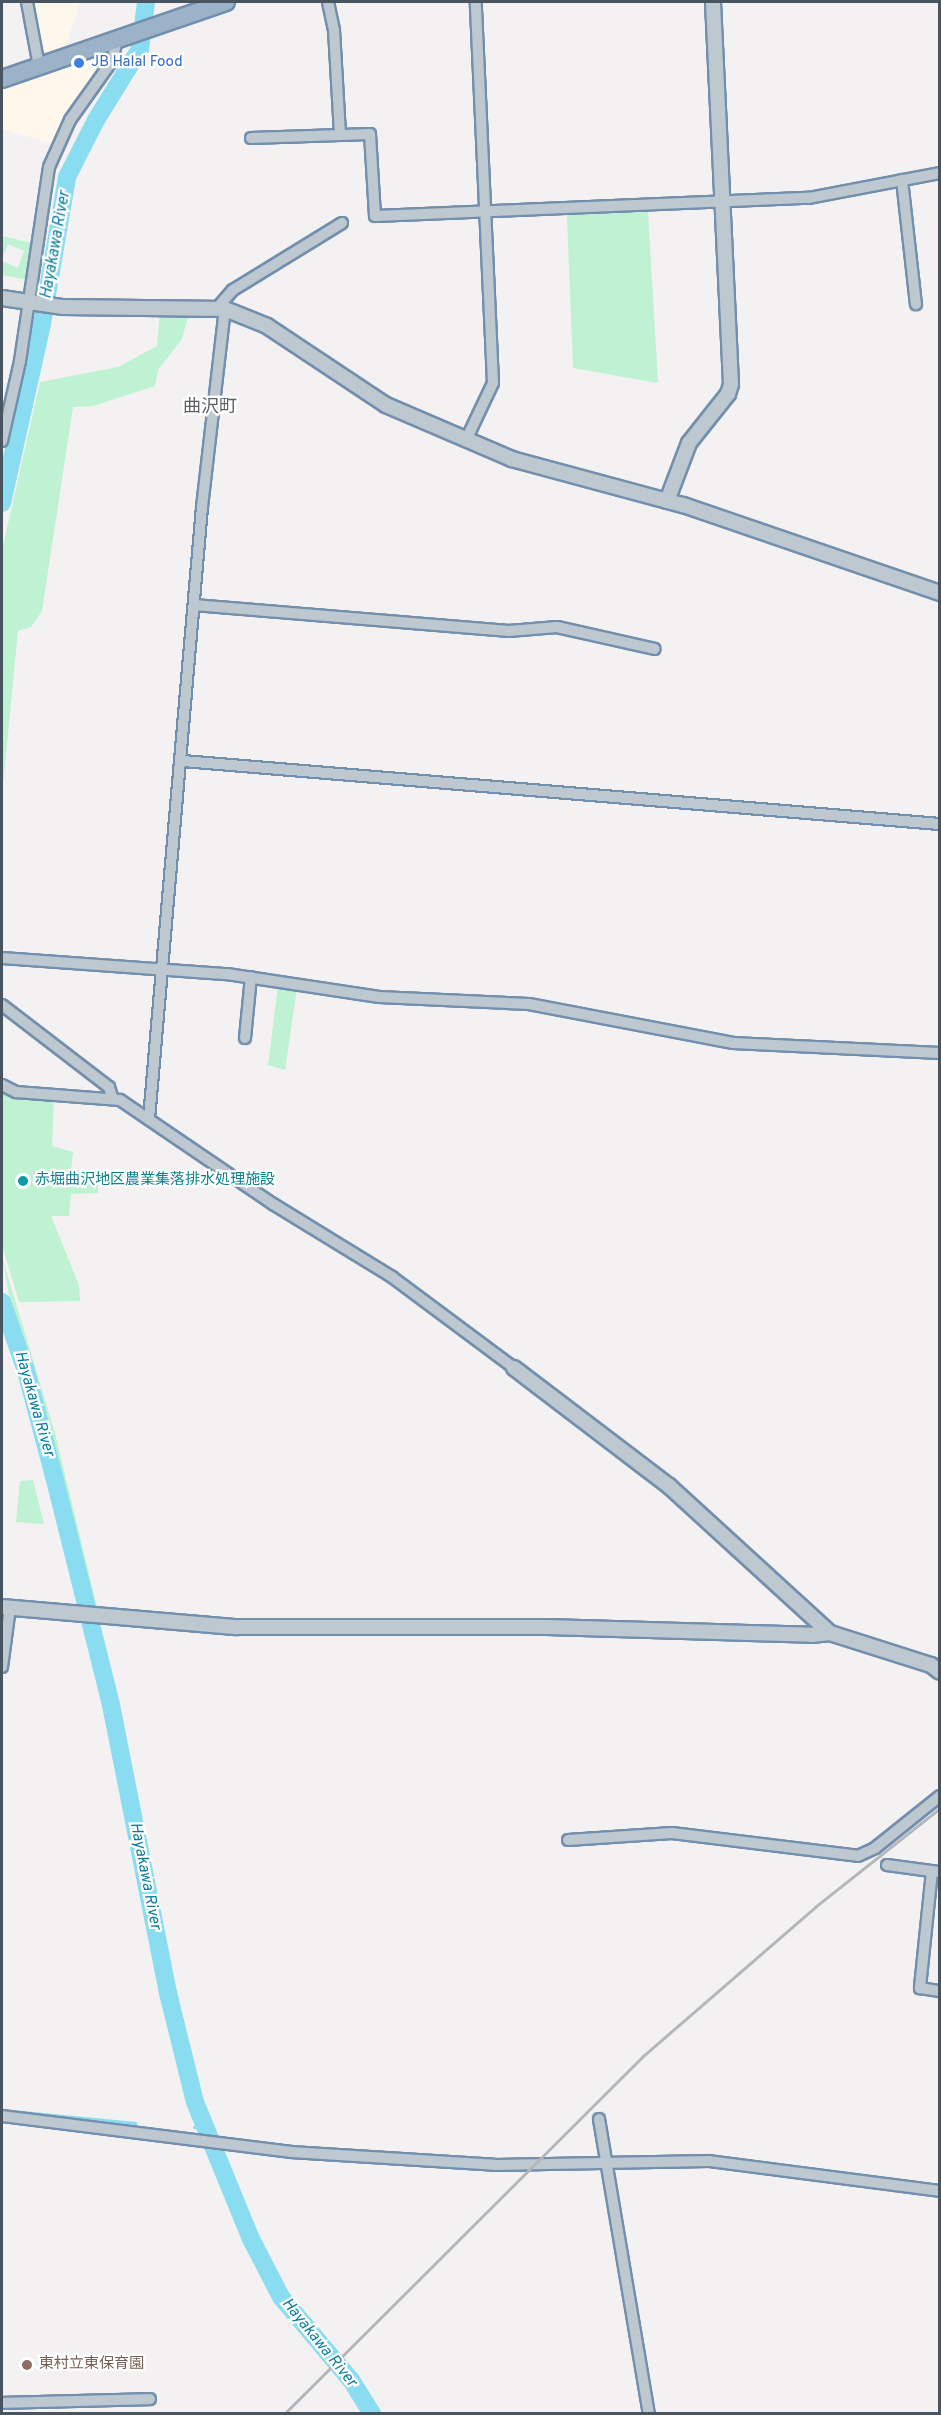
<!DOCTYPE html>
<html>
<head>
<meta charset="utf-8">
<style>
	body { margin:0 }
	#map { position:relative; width:941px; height:2415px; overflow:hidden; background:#f3f1f1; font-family:Overpass,"Noto Sans JP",sans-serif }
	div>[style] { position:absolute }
	.commercial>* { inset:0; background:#fdf8eb }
	.green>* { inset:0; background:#bef2d2 }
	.stream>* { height:3px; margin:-1.5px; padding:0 1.5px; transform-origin:1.5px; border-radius:1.5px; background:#8adcf0 }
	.river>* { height:18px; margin:-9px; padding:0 9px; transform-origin:9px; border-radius:9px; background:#8adcf0 }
	.roads { filter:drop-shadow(2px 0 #728fad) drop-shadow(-2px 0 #728fad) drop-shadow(0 2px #728fad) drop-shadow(0 -2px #728fad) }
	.minor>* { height:10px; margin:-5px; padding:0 5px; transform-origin:5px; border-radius:5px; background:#bec8d0 }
	.tertiary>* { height:14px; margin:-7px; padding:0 7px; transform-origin:7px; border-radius:7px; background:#bec8d0 }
	.trunk>* { height:16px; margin:-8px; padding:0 8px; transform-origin:8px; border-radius:8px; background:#9cb2c8 }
	.rail>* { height:3px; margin:-1.5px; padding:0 1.5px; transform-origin:1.5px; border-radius:1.5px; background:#b3b6bb }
	.dots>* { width:16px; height:16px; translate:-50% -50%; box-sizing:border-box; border:3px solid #fff; border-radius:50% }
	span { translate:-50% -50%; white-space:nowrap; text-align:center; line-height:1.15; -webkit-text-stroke:4.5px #fff; paint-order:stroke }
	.shop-label { font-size:15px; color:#366cbe }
	.left { translate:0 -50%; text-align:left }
	.culture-label { font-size:15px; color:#0d838f }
	.education-label { font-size:15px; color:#785e54 }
	.water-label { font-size:16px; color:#087e9c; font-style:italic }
	.quarter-label { font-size:18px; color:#5d6166 }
	.frame { position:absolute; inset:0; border:3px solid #48545f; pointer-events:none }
</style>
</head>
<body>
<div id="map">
	<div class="commercial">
		<div style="clip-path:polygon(31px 2px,80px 2px,65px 48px,43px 55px)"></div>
		<div style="clip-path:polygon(107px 51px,109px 58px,53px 144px,2px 129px,2px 86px)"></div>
	</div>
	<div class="green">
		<div style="clip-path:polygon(648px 212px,658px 383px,573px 368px,567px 215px)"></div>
		<div style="clip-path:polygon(2px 236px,32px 243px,28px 280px,2px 275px,2px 261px,18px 268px,24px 251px,8px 244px,2px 258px)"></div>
		<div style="clip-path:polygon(190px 310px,182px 339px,158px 370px,155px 386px,93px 406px,73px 407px,42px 611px,31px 627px,18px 631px,2px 795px,2px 550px,40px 382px,118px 367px,157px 346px,160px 312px)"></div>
		<div style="clip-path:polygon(278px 985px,297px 988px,285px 1070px,268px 1065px)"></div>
		<div style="clip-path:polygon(2px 1089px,54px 1097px,52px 1146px,73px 1152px,71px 1171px,98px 1172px,98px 1193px,71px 1194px,69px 1216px,51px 1216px,79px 1285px,80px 1301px,19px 1302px,2px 1245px)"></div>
		<div style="clip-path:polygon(2px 1257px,55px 1433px,98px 1611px,95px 1611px,50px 1435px,12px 1311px)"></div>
		<div style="clip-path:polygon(33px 1480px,44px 1524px,16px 1522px,20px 1481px)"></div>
	</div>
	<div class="stream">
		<div style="left:17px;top:416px;width:6px;rotate:9deg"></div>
		<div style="left:2px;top:2110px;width:134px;rotate:5.6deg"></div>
		<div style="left:194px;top:2127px;width:9px"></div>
	</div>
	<div class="river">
		<div style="left:2px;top:503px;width:183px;rotate:-77.4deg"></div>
		<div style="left:42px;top:324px;width:149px;rotate:-80.3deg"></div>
		<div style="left:67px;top:177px;width:64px;rotate:-63deg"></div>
		<div style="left:96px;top:120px;width:84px;rotate:-58.2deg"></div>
		<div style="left:140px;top:49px;width:47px;rotate:-82.7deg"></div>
		<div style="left:2px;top:1302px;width:73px;rotate:70.8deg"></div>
		<div style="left:26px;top:1371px;width:109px;rotate:75.1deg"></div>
		<div style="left:54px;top:1476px;width:236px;rotate:76deg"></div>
		<div style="left:111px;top:1705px;width:294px;rotate:78.8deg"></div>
		<div style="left:168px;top:1993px;width:112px;rotate:76.1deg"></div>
		<div style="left:195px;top:2102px;width:146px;rotate:67.8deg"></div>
		<div style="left:250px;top:2237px;width:68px;rotate:62.7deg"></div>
		<div style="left:281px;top:2297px;width:109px;rotate:49.9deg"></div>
		<div style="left:351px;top:2380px;width:40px;rotate:58deg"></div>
	</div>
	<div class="roads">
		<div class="minor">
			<div style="left:27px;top:2px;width:65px;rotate:79.4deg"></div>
			<div style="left:328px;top:2px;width:29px;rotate:78deg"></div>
			<div style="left:334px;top:30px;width:104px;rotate:86.7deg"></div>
			<div style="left:251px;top:138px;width:119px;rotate:-1.9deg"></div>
			<div style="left:370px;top:134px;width:82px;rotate:86.5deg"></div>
			<div style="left:375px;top:216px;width:434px;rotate:-2.4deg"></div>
			<div style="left:809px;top:198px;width:133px;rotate:-10.8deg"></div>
			<div style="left:902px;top:180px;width:125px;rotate:83.6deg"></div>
			<div style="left:218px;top:307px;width:23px;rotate:-49deg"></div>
			<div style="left:233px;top:290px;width:128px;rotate:-31.6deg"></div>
			<div style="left:466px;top:440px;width:63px;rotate:-64.7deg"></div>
			<div style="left:493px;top:383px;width:381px;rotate:-92.6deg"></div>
			<div style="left:2px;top:441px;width:82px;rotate:-77.3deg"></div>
			<div style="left:20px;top:361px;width:196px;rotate:-81.5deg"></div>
			<div style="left:49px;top:167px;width:51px;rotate:-65.9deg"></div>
			<div style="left:70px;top:120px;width:72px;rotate:-54.6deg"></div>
			<div style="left:112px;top:61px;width:23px;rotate:-77deg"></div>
			<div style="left:194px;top:605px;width:316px;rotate:4.7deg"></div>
			<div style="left:509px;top:631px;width:48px;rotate:-4.8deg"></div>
			<div style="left:557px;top:627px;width:100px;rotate:12.7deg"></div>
			<div style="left:183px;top:761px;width:760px;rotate:4.76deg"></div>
			<div style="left:2px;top:958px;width:226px;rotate:4.1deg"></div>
			<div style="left:227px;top:974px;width:154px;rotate:8.6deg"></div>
			<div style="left:379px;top:997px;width:150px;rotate:2.7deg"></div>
			<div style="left:529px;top:1004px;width:208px;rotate:10.8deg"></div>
			<div style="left:733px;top:1043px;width:207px;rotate:2.8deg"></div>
			<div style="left:2px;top:1005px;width:135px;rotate:37.5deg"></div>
			<div style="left:109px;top:1087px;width:10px;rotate:73deg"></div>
			<div style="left:245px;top:1038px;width:61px;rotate:-84.4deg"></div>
			<div style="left:2px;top:1085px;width:16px;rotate:27deg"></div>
			<div style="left:16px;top:1092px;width:104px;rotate:4.4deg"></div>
			<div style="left:120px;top:1100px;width:185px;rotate:34.2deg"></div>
			<div style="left:273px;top:1204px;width:140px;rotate:31.5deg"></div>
			<div style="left:392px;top:1277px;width:152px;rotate:36.7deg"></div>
			<div style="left:149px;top:1119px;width:614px;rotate:-85.05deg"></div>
			<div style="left:202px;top:507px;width:199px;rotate:-83.4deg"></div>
			<div style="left:2px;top:1667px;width:60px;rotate:-82.3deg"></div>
			<div style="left:568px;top:1840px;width:104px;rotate:-3.9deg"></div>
			<div style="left:672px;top:1833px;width:187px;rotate:7deg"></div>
			<div style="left:858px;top:1856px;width:19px;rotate:-25deg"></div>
			<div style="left:875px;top:1848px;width:83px;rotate:-38.7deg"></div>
			<div style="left:887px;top:1865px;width:52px;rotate:7.7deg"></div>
			<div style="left:932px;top:1871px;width:118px;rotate:95.9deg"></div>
			<div style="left:920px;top:1988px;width:20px;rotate:9deg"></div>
			<div style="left:2px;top:2116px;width:291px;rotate:7.1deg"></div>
			<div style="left:291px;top:2152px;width:204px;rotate:3.6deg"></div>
			<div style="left:495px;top:2165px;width:214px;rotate:-1.1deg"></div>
			<div style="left:709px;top:2161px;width:233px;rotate:7.4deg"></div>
			<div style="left:599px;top:2119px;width:299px;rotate:80.4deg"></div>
			<div style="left:2px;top:2403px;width:148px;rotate:-1.5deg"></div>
		</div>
		<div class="tertiary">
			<div style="left:2px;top:298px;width:62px;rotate:8.4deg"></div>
			<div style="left:63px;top:307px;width:162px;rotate:0.7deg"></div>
			<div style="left:225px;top:309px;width:45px;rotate:22deg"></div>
			<div style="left:267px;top:326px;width:143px;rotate:33.6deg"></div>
			<div style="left:386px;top:405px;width:137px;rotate:23.2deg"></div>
			<div style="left:512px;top:459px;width:177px;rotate:15.1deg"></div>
			<div style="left:683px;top:505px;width:272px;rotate:18.9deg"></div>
			<div style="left:667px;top:501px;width:62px;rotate:-69.2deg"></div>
			<div style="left:689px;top:443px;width:63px;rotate:-51.5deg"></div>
			<div style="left:728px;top:394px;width:10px;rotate:-73deg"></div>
			<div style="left:731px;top:384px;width:382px;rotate:-92.7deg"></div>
			<div style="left:514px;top:1368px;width:195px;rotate:37.3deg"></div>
			<div style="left:669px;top:1486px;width:218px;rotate:42.4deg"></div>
			<div style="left:830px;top:1633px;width:106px;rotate:17.6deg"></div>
			<div style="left:931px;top:1665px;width:11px;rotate:38deg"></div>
			<div style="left:2px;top:1607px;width:236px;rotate:4.9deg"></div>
			<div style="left:237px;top:1627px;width:310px"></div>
			<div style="left:547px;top:1627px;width:265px;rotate:1.7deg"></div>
			<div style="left:812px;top:1635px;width:18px;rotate:-6deg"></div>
		</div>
		<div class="trunk">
			<div style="left:2px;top:79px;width:237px;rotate:-19deg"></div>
		</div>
	</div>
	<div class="rail">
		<div style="left:284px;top:2414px;width:506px;rotate:-44.92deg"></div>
		<div style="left:642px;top:2057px;width:229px;rotate:-40.9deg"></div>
		<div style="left:815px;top:1907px;width:159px;rotate:-38.4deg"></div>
	</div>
	<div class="dots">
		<div style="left:79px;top:63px;background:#3f7fe0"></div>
		<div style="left:23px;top:1181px;background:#0f9aa8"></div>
		<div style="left:27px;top:2365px;background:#8d6e63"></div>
	</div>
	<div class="shop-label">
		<span class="left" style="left:91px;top:63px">JB Halal Food</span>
	</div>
	<div class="culture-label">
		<span class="left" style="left:35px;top:1181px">赤堀曲沢地区農業集落排水処理施設</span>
	</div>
	<div class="education-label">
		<span class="left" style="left:39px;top:2365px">東村立東保育園</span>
	</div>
	<div class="water-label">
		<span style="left:56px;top:245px;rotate:-80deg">Hayakawa River</span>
		<span style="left:34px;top:1404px;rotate:74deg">Hayakawa River</span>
		<span style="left:145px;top:1876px;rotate:79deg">Hayakawa River</span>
		<span style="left:319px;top:2343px;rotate:51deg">Hayakawa River</span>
	</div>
	<div class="quarter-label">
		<span style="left:210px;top:408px">曲沢町</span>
	</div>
	<div class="frame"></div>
</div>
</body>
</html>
